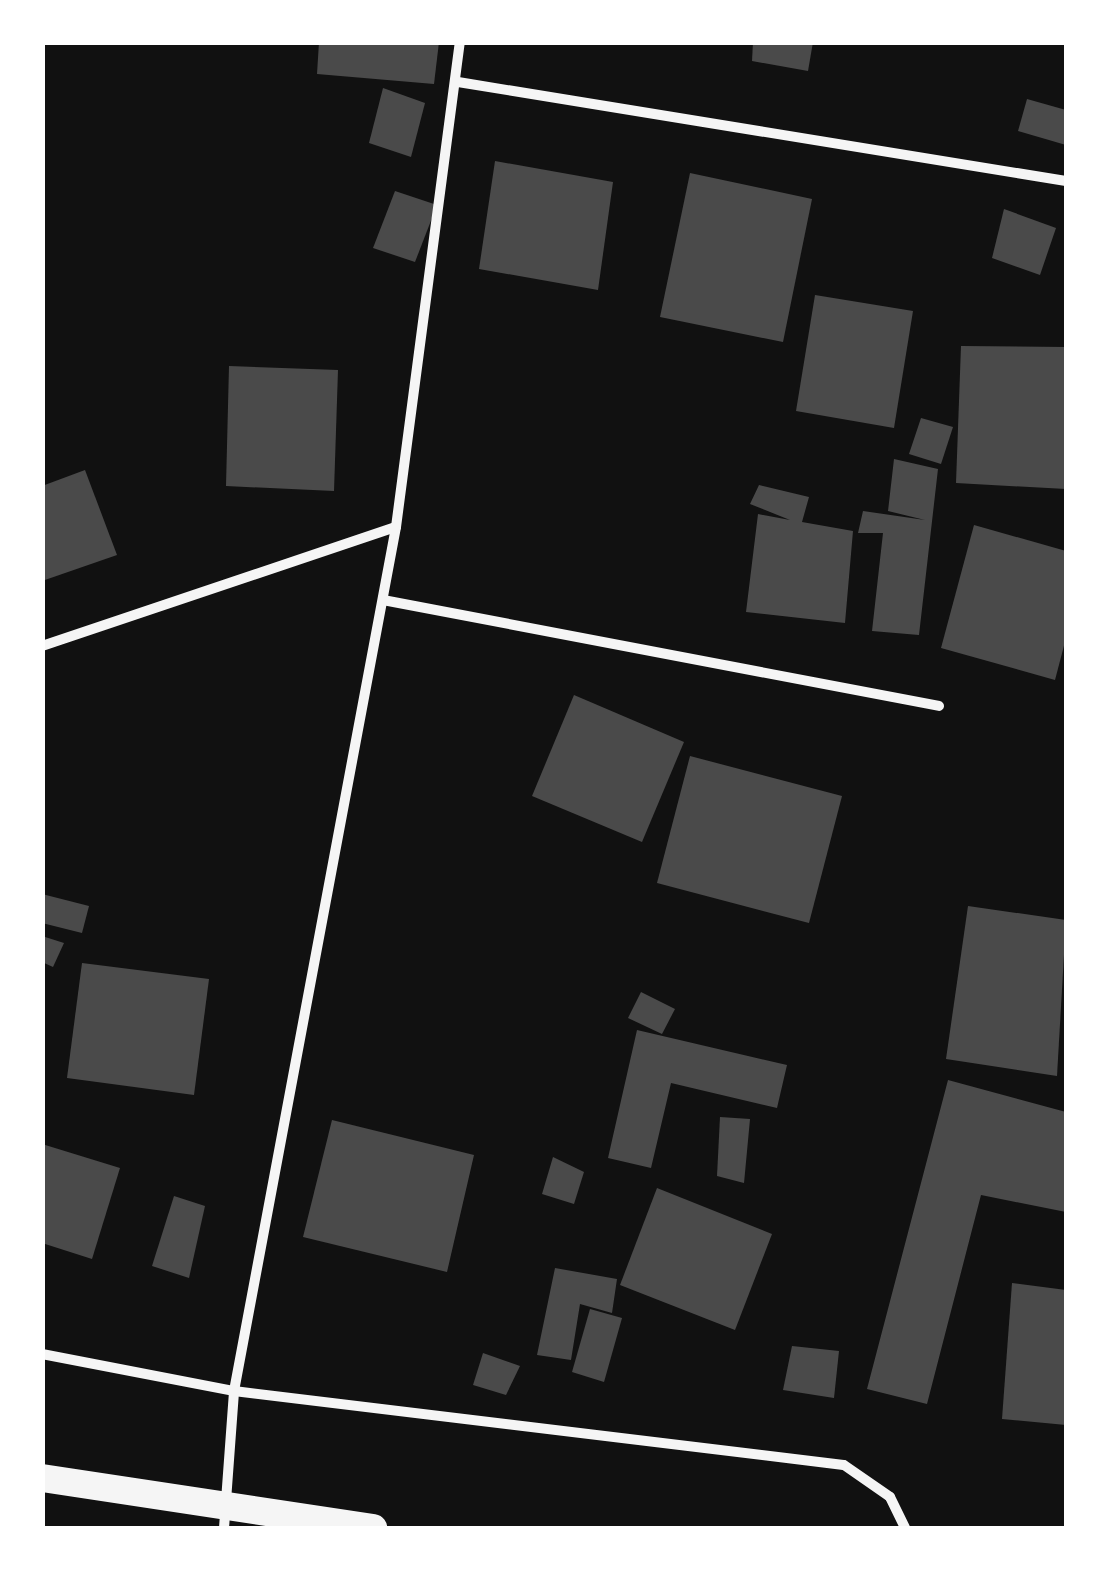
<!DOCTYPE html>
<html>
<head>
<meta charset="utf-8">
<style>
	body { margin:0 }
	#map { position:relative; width:1109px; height:1571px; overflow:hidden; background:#111; font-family:Quicksand,sans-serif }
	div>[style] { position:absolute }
	.building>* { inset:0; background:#4a4a4a }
	.minor>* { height:10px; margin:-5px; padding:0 5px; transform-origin:5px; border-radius:5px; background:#f5f5f5 }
	.trunk>* { height:28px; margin:-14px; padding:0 14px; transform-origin:14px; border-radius:14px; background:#f5f5f5 }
	span { translate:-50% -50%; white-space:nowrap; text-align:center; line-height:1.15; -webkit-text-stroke:8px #fff; paint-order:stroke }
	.frame { position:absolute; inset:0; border:45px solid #fff; pointer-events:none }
</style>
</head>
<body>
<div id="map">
	<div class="building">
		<div style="clip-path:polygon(319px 42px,439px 42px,434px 84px,317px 74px)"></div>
		<div style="clip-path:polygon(753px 42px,813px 42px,808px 71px,752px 61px)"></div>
		<div style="clip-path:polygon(383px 88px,425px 103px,411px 157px,369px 143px)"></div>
		<div style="clip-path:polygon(1027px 99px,1066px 110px,1066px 145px,1018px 131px)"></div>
		<div style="clip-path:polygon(495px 161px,613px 182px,598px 290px,479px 269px)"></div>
		<div style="clip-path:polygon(690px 173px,812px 199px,783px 342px,660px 317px)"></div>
		<div style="clip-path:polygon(395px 191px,437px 205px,415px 262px,373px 248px)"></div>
		<div style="clip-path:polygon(1004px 209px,1056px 228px,1040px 275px,992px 258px)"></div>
		<div style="clip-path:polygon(815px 295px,913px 311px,894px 428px,796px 411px)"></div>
		<div style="clip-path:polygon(961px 346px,1066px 347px,1066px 489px,956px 483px)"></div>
		<div style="clip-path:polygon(229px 366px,338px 370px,334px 491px,226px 486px)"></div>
		<div style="clip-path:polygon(921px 418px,953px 427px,941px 464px,909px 454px)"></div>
		<div style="clip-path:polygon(894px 459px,938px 469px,919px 635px,872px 631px,883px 533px,858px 533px,863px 511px,925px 520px,888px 511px)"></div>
		<div style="clip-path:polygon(85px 470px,117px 555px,42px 581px,42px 486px)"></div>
		<div style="clip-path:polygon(759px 485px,809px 497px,802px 522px,853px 531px,845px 623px,746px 612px,758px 514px,790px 520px,750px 504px)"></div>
		<div style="clip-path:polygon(974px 525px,1066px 551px,1066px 638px,1055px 680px,941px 648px)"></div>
		<div style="clip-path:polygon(574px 695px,684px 742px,642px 842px,532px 796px)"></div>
		<div style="clip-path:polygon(690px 756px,842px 796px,809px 923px,657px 883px)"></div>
		<div style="clip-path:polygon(42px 894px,89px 906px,82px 933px,42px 923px)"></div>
		<div style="clip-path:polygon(968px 906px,1066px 920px,1057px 1076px,946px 1059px)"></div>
		<div style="clip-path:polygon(42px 936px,64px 943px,53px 967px,42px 962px)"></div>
		<div style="clip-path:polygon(82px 963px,209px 979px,194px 1095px,67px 1078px)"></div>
		<div style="clip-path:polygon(641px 992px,675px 1009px,662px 1034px,628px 1018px)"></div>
		<div style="clip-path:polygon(637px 1030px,787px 1065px,777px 1108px,671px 1083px,651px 1168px,608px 1158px)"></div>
		<div style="clip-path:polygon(948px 1080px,1066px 1112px,1066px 1212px,981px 1195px,927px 1404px,867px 1389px)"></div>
		<div style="clip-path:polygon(720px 1117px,750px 1119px,744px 1183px,717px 1176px)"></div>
		<div style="clip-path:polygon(332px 1120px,474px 1155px,447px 1272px,303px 1237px)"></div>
		<div style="clip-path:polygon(42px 1144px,120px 1168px,92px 1259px,42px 1243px)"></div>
		<div style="clip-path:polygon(553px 1157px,584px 1172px,574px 1204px,542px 1194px)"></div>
		<div style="clip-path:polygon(657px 1188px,772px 1234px,735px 1330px,620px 1285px)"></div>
		<div style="clip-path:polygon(174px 1196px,205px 1206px,189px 1278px,152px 1266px)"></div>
		<div style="clip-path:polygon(555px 1268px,617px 1279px,612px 1313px,580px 1304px,571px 1360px,537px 1355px)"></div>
		<div style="clip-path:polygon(1012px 1283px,1066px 1290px,1066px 1425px,1002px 1419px)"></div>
		<div style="clip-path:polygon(590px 1309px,622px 1318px,604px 1382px,572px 1372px)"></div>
		<div style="clip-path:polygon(792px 1346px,839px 1351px,834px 1398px,783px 1390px)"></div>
		<div style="clip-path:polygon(483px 1353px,520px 1366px,506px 1395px,473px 1385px)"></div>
	</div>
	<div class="minor">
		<div style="left:458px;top:82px;width:616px;rotate:9.25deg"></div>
		<div style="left:383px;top:600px;width:566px;rotate:10.79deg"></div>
		<div style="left:42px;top:646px;width:373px;rotate:-18.6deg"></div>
		<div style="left:42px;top:1354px;width:196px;rotate:10.9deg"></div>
		<div style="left:234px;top:1391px;width:614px;rotate:6.92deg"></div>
		<div style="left:844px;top:1465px;width:56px;rotate:34.8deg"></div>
		<div style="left:890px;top:1497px;width:34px;rotate:64deg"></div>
		<div style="left:224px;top:1528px;width:137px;rotate:-85.8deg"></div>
		<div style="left:234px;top:1391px;width:879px;rotate:-79.38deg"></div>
		<div style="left:396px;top:527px;width:489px;rotate:-82.5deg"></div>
	</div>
	<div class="trunk">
		<div style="left:42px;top:1478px;width:335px;rotate:8.6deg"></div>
	</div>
	<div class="frame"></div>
</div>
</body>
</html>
